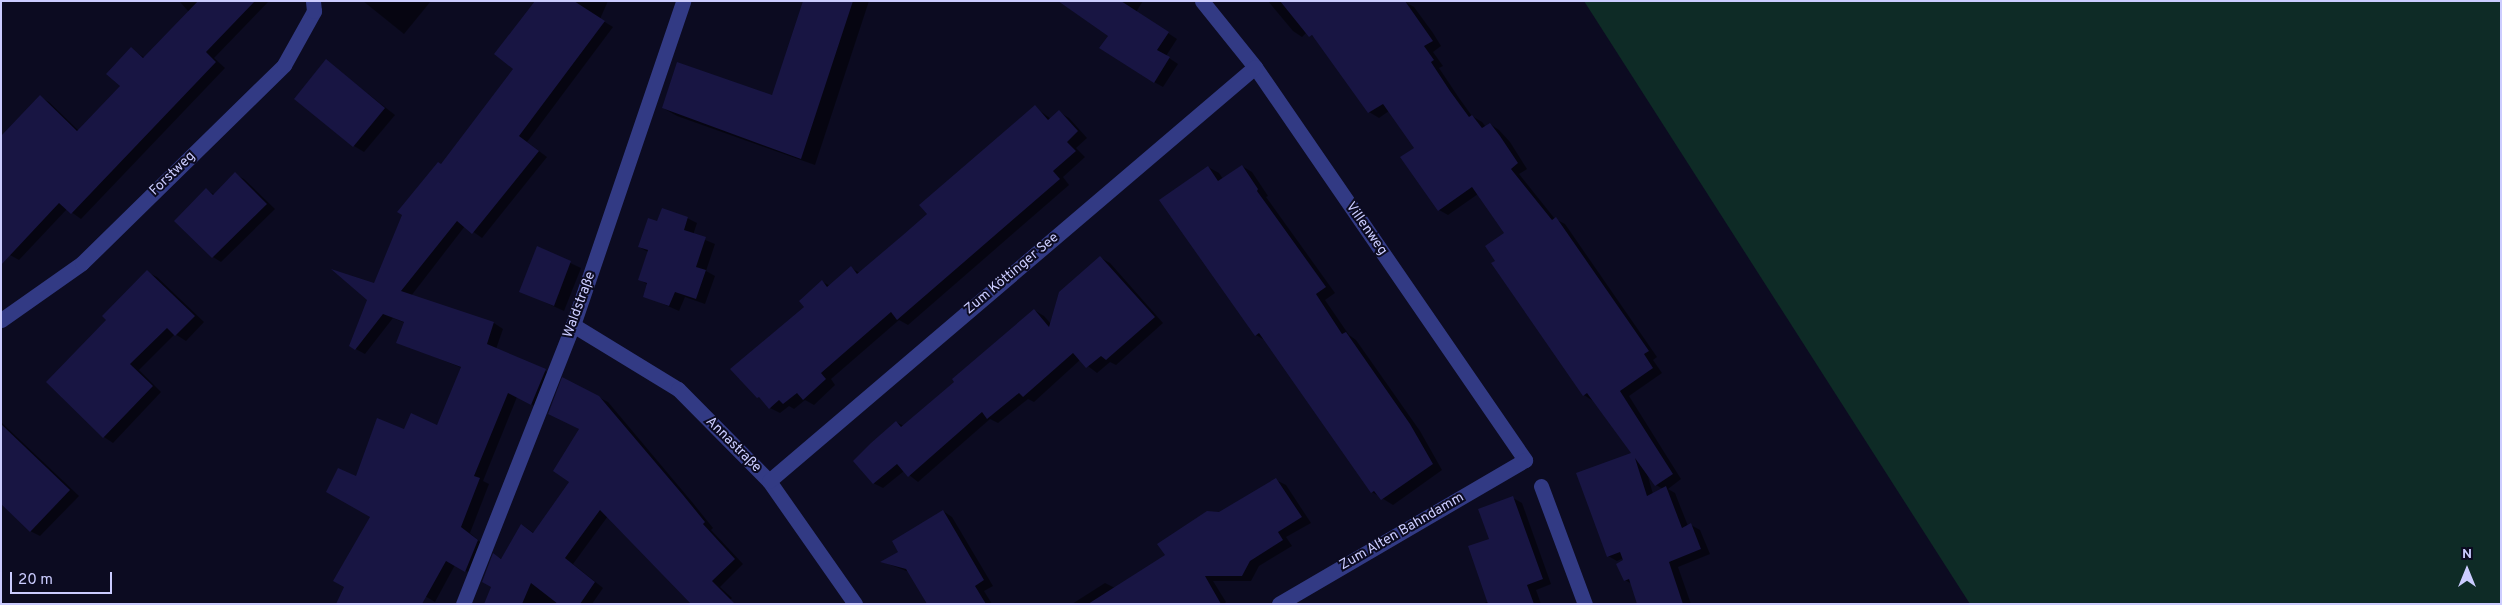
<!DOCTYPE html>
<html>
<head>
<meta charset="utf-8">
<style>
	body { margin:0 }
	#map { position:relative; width:2502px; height:605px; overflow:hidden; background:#0c0b21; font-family:Overpass,sans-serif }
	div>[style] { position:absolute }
	.green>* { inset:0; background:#0e2b26 }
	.shadow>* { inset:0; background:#0007 }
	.building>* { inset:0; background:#181543 }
	.minor>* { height:15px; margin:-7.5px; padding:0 7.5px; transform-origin:7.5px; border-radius:7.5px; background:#323a84 }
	span { translate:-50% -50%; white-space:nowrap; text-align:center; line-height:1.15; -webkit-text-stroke:4px #0c0b21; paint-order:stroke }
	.street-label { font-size:14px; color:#cbccff }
	.frame { position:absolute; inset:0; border:2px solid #cbccff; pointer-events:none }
	.north { position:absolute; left:2442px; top:545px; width:50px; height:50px; -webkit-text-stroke:4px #0c0b21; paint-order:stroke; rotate:0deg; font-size:14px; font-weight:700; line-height:20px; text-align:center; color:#cbccff }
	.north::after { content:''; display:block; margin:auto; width:18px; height:22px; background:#cbccff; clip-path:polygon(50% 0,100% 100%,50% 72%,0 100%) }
	.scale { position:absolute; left:10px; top:572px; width:102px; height:22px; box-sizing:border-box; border:2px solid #cbccff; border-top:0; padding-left:6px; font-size:15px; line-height:18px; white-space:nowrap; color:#cbccff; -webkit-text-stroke:4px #0c0b21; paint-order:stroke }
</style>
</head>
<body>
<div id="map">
	<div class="green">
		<div style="clip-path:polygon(1584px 1px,2501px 1px,2501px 604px,1970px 604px)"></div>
	</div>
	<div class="shadow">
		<div style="clip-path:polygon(269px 1px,214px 58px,225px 68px,81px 219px,67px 209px,19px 260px,10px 255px,40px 97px,49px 102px,79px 131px,122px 86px,131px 49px,145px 58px,189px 12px,179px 1px)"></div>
		<div style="clip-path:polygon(363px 1px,431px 1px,404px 34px)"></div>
		<div style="clip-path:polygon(536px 1px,608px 1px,600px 19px,613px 27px,527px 142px,547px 157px,482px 238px,465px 226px,411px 296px,494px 323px,503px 329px,496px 349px,554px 375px,541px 409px,517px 397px,483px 481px,489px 484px,470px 533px,486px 547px,475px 576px,455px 565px,435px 602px,418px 592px,371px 517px,356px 478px,405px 430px,438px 426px,462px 368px,398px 342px,405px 323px,393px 318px,365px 354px,350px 346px,375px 284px,441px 166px,515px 69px)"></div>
		<div style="clip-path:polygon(804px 1px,869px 1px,815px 165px,677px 116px,663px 108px,772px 97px)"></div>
		<div style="clip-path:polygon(1072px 1px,1143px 1px,1136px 12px,1177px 39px,1166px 56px,1178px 64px,1163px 87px,1154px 82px,1109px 35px)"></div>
		<div style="clip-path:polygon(evenodd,1268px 1px,1404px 1px,1414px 7px,1433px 33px,1441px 46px,1433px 52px,1443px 66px,1439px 68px,1459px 98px,1472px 116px,1482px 122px,1486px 127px,1490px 124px,1499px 130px,1510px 142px,1527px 169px,1519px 174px,1555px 219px,1565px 224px,1657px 357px,1653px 360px,1662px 373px,1629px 396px,1681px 479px,1668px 489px,1675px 493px,1688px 526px,1691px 525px,1700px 530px,1710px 554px,1678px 567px,1691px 604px,1639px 604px,1632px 584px,1625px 580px,1624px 558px,1617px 561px,1608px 556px,1633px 454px,1593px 401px,1584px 395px,1496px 261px,1506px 234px,1478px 194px,1448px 215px,1439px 210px,1415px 148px,1389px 111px,1379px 118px,1369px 112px,1319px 41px,1307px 32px,1302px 37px,1293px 31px,1268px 1px,1647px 473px,1656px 485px,1663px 489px,1653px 494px,1647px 473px)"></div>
		<div style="clip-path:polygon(326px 61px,395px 115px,364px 152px,354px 146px)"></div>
		<div style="clip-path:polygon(1035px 107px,1051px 119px,1059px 112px,1069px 118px,1087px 138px,1076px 148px,1085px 157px,1063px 177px,1069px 185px,908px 325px,899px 320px,831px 379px,835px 385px,814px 405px,805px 400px,794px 409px,789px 406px,780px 413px,770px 408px,806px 307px,823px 282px,830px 286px,851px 268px,860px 273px,928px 214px)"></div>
		<div style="clip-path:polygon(1242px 166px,1252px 172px,1268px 196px,1266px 197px,1335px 293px,1325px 300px,1349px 335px,1356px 340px,1420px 431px,1442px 470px,1393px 505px,1372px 492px,1266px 341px,1256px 335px,1208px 167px,1219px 173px,1223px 179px)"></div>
		<div style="clip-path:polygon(235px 174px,244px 179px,275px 209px,221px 262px,213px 257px,207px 190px,215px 195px)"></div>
		<div style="clip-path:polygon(687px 218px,697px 223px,693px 235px,715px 244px,706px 271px,715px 276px,705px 304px,685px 297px,679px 311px,645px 296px,648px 285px,639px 279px,648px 252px,639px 247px,658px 223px)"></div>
		<div style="clip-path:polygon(538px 248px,581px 268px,564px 311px,520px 291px)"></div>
		<div style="clip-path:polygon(1101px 258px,1110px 263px,1163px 323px,1116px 365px,1110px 362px,1097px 373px,1080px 360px,1034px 402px,1028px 399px,998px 423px,990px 419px,918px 482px,904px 471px,883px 488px,873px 483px,896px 422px,904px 426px,956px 383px,1034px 310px,1044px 316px,1051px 324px)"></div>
		<div style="clip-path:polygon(147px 272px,157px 277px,204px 322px,186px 341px,175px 334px,139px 370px,161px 392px,113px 443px,104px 437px,48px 382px,108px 320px)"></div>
		<div style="clip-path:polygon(598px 397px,608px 402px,692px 502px,713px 528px,711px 530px,743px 564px,720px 587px,732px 598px,726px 604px,608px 516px,573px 564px,603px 588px,592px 604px,485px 604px,492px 586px,494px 555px,502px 559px,522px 525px,534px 533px,571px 481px)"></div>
		<div style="clip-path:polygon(1px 422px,79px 496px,40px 536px,30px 531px,1px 503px)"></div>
		<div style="clip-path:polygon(1276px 480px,1286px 485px,1311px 523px,1286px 537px,1292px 546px,1259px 566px,1251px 581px,1213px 581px,1226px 602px,1224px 604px,1072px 604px,1105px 583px,1115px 588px,1167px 555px,1220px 514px)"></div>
		<div style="clip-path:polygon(1513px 498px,1522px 503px,1551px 584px,1536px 590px,1541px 604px,1482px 604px,1489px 601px,1491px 540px)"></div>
		<div style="clip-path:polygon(943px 511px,952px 517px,993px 586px,984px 591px,992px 604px,927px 604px,909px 572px,883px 562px,899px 553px)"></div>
	</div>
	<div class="building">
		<div style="clip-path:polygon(198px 1px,255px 1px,206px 52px,216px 62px,71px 214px,59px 203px,1px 265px,1px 136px,40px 95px,77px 131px,120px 86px,106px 74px,131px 47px,143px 58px)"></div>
		<div style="clip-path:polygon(535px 1px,574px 1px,605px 21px,519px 136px,539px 151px,472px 234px,457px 221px,401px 291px,494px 322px,487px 344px,546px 369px,531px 405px,508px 393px,474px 476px,480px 478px,461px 527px,478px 540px,465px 572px,446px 561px,422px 604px,336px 604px,344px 587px,333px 581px,370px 517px,326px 492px,338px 468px,356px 476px,377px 418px,404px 429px,411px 413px,437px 425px,461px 367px,396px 343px,404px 322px,383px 314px,355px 350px,349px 346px,367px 300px,331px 269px,374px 283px,402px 215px,397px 212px,438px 162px,441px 164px,513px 69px,494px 54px)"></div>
		<div style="clip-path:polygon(803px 1px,853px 1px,801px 159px,662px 108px,677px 62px,772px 95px)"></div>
		<div style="clip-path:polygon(1058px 1px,1121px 1px,1169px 32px,1157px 50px,1170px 57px,1154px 83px,1099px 48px,1108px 36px)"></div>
		<div style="clip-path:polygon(1280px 1px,1405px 1px,1433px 41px,1424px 46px,1434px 60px,1431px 62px,1450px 91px,1469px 117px,1472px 115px,1482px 128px,1490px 123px,1500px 136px,1518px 163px,1511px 169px,1552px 220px,1556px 217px,1649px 351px,1644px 354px,1653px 368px,1620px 391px,1673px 474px,1655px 486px,1635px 458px,1647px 496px,1666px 486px,1682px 528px,1691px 523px,1701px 549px,1669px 562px,1683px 604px,1637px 604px,1629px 579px,1624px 581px,1616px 564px,1623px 560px,1620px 552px,1607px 557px,1576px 473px,1631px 453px,1587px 393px,1583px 396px,1491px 263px,1495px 261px,1485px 246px,1504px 233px,1472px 187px,1438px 211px,1400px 157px,1414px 148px,1383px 104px,1368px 113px,1312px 35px,1309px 37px)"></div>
		<div style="clip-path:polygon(326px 59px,385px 108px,353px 147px,294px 99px)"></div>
		<div style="clip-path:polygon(1035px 105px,1048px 120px,1059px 110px,1078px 131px,1067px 142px,1076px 151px,1053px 171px,1060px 179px,897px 320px,891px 312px,821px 373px,826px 379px,803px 400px,797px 393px,783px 404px,779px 400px,769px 409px,759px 397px,757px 398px,730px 369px,804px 307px,799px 301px,822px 280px,827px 287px,851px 266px,857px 274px,903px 235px,927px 214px,919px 205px)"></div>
		<div style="clip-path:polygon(1242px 165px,1258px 189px,1257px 191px,1326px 287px,1316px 294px,1342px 334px,1346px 332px,1410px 424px,1433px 464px,1381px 500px,1374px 491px,1371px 493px,1259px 333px,1255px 336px,1159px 200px,1208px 166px,1218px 181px)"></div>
		<div style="clip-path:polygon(235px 172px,267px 204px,212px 258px,174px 221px,206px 188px,213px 195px)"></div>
		<div style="clip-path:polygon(662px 208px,688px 217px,684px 230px,706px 237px,696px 267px,706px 270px,696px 299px,675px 292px,669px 306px,643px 297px,647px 283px,638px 280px,648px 250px,638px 247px,648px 218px,657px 221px)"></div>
		<div style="clip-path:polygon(537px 246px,571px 261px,554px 306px,519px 292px)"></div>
		<div style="clip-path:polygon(1100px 256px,1155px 317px,1106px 360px,1101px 356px,1086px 368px,1073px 353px,1023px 397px,1019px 393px,987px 419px,982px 412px,908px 477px,897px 464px,873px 484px,853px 461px,871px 443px,896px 421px,901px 427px,954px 382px,952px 379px,1034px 309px,1049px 327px,1059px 292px)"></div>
		<div style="clip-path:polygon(147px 270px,195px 316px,175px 336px,167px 328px,130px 364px,153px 386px,103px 438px,46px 382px,106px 320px,102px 316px)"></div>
		<div style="clip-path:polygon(562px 377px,599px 396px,683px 495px,705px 522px,703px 524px,735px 559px,712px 581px,735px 604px,691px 604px,600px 510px,565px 558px,595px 582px,580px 604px,558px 604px,531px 583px,522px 604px,484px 604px,491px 587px,482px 582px,493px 553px,501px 559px,521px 524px,533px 533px,569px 482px,553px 471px,579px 429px,548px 414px)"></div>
		<div style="clip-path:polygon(1px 424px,70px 490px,30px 532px,1px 504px)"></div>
		<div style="clip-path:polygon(1276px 478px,1302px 517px,1278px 532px,1283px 540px,1250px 561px,1242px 576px,1205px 576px,1221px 604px,1088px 604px,1165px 555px,1157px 544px,1207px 511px,1219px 512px)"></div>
		<div style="clip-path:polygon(1513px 496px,1543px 579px,1527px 585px,1534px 604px,1488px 604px,1468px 546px,1489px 539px,1478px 509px)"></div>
		<div style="clip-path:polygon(943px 510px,984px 580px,975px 586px,986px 604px,927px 604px,906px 569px,880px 562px,898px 552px,892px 541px)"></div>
	</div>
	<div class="minor">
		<div style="left:1202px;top:1px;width:85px;rotate:51.2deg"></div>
		<div style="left:1255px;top:67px;width:477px;rotate:55.5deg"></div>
		<div style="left:1525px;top:460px;width:285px;rotate:149.7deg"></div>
		<div style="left:1px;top:320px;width:99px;rotate:-35.1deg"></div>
		<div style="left:82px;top:263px;width:283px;rotate:-44.4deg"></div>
		<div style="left:284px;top:65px;width:62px;rotate:-60.9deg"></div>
		<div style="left:314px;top:11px;width:10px;rotate:-96deg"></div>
		<div style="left:573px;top:325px;width:123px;rotate:31.4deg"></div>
		<div style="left:678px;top:389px;width:129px;rotate:45.3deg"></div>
		<div style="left:769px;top:481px;width:150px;rotate:55deg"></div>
		<div style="left:769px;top:481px;width:638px;rotate:-40.43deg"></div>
		<div style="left:1541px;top:486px;width:126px;rotate:69.6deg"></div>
		<div style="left:463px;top:604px;width:300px;rotate:-68.5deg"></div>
		<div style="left:573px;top:325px;width:342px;rotate:-71.2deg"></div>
	</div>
	<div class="street-label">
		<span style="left:173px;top:174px;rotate:-44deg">Forstweg</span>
		<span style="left:1366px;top:229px;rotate:55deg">Villenweg</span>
		<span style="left:1012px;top:274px;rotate:-40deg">Zum Köttinger See</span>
		<span style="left:580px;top:305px;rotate:-70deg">Waldstraße</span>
		<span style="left:733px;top:445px;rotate:45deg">Annastraße</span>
		<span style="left:1402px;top:532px;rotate:-30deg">Zum Alten Bahndamm</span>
	</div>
	<div class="frame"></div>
	<div class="north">N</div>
	<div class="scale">20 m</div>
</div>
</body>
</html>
